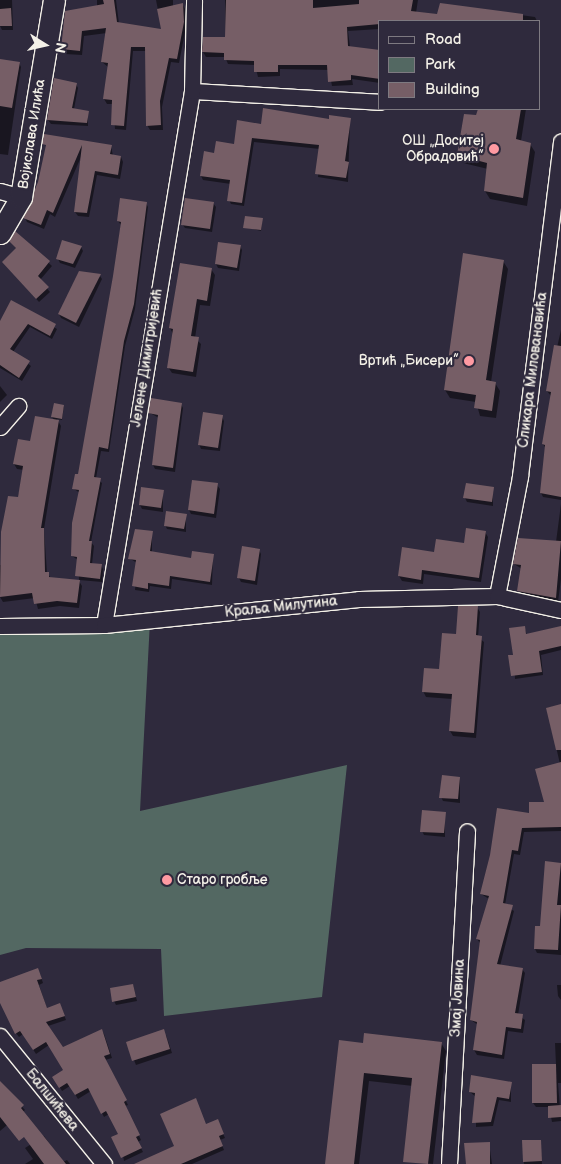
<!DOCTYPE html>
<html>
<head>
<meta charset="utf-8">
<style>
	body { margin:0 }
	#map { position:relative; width:561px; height:1164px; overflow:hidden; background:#2f2a3d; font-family:"Balsamiq Sans",sans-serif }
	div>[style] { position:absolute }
	.green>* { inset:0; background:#536862 }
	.shadow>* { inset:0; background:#0007 }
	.building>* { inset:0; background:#765e66 }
	.roads { filter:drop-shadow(1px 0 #f4f1e8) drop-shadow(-1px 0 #f4f1e8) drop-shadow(0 1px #f4f1e8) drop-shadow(0 -1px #f4f1e8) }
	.street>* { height:15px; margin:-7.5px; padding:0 7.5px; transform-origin:7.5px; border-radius:7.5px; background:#2f2a3d }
	.secondary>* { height:21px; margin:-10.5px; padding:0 10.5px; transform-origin:10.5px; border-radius:10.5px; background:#2f2a3d }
	.dots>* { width:14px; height:14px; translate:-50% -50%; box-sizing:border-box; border:2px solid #2f2a3d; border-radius:50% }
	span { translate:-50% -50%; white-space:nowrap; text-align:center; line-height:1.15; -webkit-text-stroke:4.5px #2f2a3d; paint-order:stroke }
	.street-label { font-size:14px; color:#f4f1e8 }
	.poi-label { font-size:14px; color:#f4f1e8 }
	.right { translate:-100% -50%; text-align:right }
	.left { translate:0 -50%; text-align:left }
	.legend { position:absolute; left:378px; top:20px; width:162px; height:90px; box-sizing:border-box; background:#2f2a3d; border:1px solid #7e7a81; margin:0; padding:6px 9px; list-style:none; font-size:15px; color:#f4f1e8 }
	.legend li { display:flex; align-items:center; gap:10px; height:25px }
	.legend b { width:25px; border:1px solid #7e7a81 }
	.north { position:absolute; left:20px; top:20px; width:50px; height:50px; -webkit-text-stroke:4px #2f2a3d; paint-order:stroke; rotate:100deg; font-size:14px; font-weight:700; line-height:20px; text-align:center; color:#f4f1e8 }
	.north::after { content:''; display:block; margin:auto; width:18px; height:22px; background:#f4f1e8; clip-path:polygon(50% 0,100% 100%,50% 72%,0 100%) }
</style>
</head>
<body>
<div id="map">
	<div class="green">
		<div style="clip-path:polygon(150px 621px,140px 811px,347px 765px,322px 997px,164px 1016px,161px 949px,26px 948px,0 955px,0 626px)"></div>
	</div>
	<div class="shadow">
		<div style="clip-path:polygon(0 0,12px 0,13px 30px,2px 30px,0 26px)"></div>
		<div style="clip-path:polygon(97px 0,116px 0,119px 24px,162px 31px,156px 0,173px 0,173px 7px,183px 5px,185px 9px,186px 27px,179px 63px,171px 62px,162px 107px,163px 130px,150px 130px,147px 125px,146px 51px,133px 51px,126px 130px,115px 129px,113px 104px,107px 104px,104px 99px,108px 67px,102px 62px,107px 33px,84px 36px,82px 55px,65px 54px,62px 49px,97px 6px)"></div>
		<div style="clip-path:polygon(225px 0,383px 0,384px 21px,380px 21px,380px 29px,348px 31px,350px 47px,380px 52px,380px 83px,352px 79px,353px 85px,332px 86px,329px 70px,280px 69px,280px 76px,258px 77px,255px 65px,228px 64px,225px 57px,206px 57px,203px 52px,226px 39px)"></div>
		<div style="clip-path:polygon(398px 0,418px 0,416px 13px,438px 16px,441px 4px,535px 17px,537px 21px,394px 21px)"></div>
		<div style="clip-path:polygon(0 60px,19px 63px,21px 67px,8px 155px,0 154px)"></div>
		<div style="clip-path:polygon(76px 84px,78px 88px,74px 109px,88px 112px,88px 126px,51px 124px,48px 120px)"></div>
		<div style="clip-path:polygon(479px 109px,526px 109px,521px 141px,530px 144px,535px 152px,527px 206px,490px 199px,485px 191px,488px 169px,463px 163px,458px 154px)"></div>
		<div style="clip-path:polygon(350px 119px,348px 182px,318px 177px,320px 149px,254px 142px,244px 206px,231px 204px,229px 200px,231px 184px,203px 180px,201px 176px,215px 155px,235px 145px,262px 125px)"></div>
		<div style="clip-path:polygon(45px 135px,111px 146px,113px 156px,121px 157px,123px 162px,120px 179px,97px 175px,89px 217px,78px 216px,75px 212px,81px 157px,55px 217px,50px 214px,44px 229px,27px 222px,25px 218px,39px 182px,46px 148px)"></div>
		<div style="clip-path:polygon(146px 203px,148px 207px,135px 309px,125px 346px,109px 452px,101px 451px,96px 478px,102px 483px,91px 542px,94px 546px,92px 564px,101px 565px,103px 569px,102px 582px,79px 580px,78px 560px,72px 556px,80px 493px,74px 489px,79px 475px,114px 276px,121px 225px,118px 221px)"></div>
		<div style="clip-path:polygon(213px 203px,216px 207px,212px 232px,185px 228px,182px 224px)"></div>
		<div style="clip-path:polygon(262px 220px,261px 231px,244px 227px)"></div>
		<div style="clip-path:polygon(16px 233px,52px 266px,40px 280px,50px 292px,39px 302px,3px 262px,17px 249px,10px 241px)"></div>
		<div style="clip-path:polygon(240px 246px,242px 250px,239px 271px,218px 268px,216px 264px)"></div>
		<div style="clip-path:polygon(81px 247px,83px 251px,75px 268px,60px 263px,58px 259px)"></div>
		<div style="clip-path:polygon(503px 261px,508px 269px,491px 382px,495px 383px,500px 391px,496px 418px,480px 416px,476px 402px,450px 398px,445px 390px)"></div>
		<div style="clip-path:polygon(211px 269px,215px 275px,210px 306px,200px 305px,195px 338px,201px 344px,196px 377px,172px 373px,168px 367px,173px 334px,170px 328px)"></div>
		<div style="clip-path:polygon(100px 276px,102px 279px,79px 327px,61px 318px,59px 314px)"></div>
		<div style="clip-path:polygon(12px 302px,57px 329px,52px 339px,30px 327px,13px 352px,31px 366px,22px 381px,0 368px,0 324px)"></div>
		<div style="clip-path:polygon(561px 330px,561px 500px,543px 497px,541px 493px,546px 449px,543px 444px,551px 396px,547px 391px)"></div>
		<div style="clip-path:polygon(0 386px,7px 395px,0 402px)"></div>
		<div style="clip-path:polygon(181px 404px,183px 408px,175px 472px,155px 469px,153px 465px,159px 418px,150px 413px)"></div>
		<div style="clip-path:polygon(64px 406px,62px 420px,57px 419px,61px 426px,44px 529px,47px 573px,51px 578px,79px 581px,82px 586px,79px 608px,60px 606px,38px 609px,35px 598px,3px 602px,0 597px,0 565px,3px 565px,24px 470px,17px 469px,14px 464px,55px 421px,52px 417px)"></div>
		<div style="clip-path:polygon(222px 417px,224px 421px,220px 451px,201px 449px,199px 444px)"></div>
		<div style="clip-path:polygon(217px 485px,220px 489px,216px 518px,191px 514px,189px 510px)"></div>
		<div style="clip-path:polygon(493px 489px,493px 506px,467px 502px,465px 498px)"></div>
		<div style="clip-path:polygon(163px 491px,163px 512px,142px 509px,140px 505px)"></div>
		<div style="clip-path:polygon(561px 504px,561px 579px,558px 602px,521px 595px,519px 591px,522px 569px,514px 564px,556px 542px)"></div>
		<div style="clip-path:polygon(186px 515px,186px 532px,167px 529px,165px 525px)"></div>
		<div style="clip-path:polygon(152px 532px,152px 553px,192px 559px,213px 555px,212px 585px,172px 579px,171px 589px,150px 586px,149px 592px,135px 590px,137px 563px,129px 558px)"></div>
		<div style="clip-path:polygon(485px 532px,488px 537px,481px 582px,424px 574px,423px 584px,402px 581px,399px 576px,435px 554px,465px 545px)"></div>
		<div style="clip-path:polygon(259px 550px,261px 554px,257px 585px,241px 582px,239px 578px)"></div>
		<div style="clip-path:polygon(477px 607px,480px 612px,478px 637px,484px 642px,476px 738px,453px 736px,450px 731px,452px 699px,426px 697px,423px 691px,440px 671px)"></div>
		<div style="clip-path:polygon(524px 627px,527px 635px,561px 627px,561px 650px,541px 655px,543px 675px,515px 679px,514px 656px)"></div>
		<div style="clip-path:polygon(561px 705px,561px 831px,524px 832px,520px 855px,514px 854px,505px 905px,514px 911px,500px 966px,522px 969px,525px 973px,518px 1015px,525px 1020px,523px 1033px,508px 1031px,504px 1059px,477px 1055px,474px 1050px,478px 1025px,471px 1020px,480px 943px,477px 939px,489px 899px,481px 894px,530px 814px,546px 803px,560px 764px,547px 708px)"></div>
		<div style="clip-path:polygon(460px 779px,460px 803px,443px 801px,441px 797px)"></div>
		<div style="clip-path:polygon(445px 813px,445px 837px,424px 835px,422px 831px)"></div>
		<div style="clip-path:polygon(546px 863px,561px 864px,561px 955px,537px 953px,535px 949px,542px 928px)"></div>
		<div style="clip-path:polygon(40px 974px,43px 983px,39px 985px,47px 1009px,62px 1009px,66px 1020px,48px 1026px,62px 1049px,102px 1031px,104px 1034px,112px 1058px,105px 1060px,128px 1105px,125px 1106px,141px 1140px,138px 1142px,143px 1152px,124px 1161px,119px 1134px,109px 1114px,104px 1117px,91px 1091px,78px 1099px,70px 1086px,62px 1091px,54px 1078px,64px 1071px,49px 1045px,36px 1054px,23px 1034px,19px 1037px,16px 1033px,1px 1002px)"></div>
		<div style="clip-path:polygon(133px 985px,137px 1001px,116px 1005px,114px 1001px)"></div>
		<div style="clip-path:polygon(557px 985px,561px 985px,561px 1000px,558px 996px)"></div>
		<div style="clip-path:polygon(166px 1035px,172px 1053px,136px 1065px,127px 1043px)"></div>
		<div style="clip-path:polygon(441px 1043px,446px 1051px,433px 1164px,404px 1161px,413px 1086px,369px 1081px,359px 1164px,326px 1164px,364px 1044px)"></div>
		<div style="clip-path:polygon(555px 1043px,561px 1043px,561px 1083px,558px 1083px,561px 1121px,552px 1122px,549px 1107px,536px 1107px,533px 1103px,556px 1065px)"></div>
		<div style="clip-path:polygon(0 1082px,25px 1110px,0 1131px)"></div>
		<div style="clip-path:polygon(511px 1083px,511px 1102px,499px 1100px,493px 1126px,476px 1127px,476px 1097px,470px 1092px)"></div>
		<div style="clip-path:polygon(206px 1125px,219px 1125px,225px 1138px,220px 1140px,224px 1150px,192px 1164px,139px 1164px,176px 1147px)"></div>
		<div style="clip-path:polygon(44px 1136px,63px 1162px,67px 1160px,70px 1164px,25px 1164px,33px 1159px,25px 1148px)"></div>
		<div style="clip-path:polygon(523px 1141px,540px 1141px,542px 1164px,524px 1164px)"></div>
		<div style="clip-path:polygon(489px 1143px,492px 1164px,469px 1164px)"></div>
	</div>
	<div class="building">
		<div style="clip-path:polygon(103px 0,114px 0,117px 22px,161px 29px,157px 9px,183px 3px,184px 22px,177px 59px,169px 58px,160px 101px,161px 125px,146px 126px,145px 47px,131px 47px,124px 126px,111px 125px,112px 100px,103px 99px,108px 63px,101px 62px,106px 28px,82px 31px,80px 51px,61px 49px,65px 11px,104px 4px)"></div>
		<div style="clip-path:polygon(226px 0,313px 0,313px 8px,359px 4px,359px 0,413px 0,411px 11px,437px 14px,440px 3px,523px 14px,523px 21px,380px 21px,380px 24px,347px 27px,348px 46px,380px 50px,380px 79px,351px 75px,351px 80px,328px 82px,327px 65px,278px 65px,278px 72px,254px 72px,254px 61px,224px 60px,224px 53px,202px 52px,203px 37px,225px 37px)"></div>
		<div style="clip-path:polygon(11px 8px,12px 26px,0 26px,0 9px)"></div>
		<div style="clip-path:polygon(0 59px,20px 62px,12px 108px,0 106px)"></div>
		<div style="clip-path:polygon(54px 78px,77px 83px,72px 108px,89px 111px,87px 123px,47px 120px)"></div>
		<div style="clip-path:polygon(263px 108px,329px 119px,329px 115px,351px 118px,345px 161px,349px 162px,346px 178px,315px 174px,319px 145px,252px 138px,242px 203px,227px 201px,230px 180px,200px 176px,204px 151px,214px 153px,216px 141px,234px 144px,237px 120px,261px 124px)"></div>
		<div style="clip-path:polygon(478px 109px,521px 109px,516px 139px,531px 143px,523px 198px,484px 191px,487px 163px,457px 155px,464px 114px,476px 115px)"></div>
		<div style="clip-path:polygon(44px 134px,112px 145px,110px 154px,121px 156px,118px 175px,95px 171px,87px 213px,74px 212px,82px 145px,53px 213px,47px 210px,41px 225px,23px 218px,38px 182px,46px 145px,42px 144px)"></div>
		<div style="clip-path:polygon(120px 198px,147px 202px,134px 304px,124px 341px,108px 449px,99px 447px,94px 477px,101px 478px,89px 541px,92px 541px,90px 563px,102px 564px,100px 579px,75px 576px,77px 557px,71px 556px,72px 523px,79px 490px,72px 489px,75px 474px,78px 474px,113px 276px,121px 222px,117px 221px)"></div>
		<div style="clip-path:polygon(185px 198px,214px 202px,210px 229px,181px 225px)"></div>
		<div style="clip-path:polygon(245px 216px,263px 218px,261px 230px,243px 228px)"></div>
		<div style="clip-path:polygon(15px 231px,50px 261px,38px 276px,49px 287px,36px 299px,2px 262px,16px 248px,9px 241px)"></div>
		<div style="clip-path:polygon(62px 240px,82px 246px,73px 264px,56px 259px)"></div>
		<div style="clip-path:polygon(218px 242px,241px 245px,237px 268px,215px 264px)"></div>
		<div style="clip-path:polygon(463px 253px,504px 260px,486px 380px,496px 382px,492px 411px,474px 408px,476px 395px,444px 390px)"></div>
		<div style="clip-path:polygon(180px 263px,212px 268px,207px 301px,197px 299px,191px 336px,199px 337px,193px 372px,167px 368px,173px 329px,169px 328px)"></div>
		<div style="clip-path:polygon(79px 271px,101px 274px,76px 323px,58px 314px)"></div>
		<div style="clip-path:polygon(11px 300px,56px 324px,50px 336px,28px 324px,10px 349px,30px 361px,19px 378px,0 365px,0 321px)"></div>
		<div style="clip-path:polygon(554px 345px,561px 346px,561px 497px,540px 493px,545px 445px,542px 444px,551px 392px,546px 391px)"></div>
		<div style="clip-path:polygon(151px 398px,182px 403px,173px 468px,152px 465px,158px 415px,148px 413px)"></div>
		<div style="clip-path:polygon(54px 403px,64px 405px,62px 419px,51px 417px)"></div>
		<div style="clip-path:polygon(203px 412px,223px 415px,218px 448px,198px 445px)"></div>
		<div style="clip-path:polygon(35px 416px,59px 420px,41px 528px,44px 528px,45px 572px,49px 572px,49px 577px,80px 580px,77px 603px,57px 601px,34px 604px,32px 593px,0 597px,1px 532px,8px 496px,18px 497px,23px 466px,13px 464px,18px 439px,30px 441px)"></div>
		<div style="clip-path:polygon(192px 480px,218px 483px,214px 514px,188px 510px)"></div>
		<div style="clip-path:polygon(466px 483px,494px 487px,492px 502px,463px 498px)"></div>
		<div style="clip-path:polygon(141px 487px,164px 490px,161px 508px,139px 505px)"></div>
		<div style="clip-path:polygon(166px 511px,187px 514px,184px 529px,164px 526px)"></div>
		<div style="clip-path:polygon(466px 528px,486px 531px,479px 578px,422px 570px,421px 580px,398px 576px,402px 547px,434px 552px,436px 539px,464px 543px)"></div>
		<div style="clip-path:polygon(135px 529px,153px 531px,150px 551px,191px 558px,192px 551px,214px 554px,210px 582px,170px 576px,169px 586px,148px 583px,148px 589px,132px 586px,136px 560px,128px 559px)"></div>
		<div style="clip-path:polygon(518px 538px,561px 541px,556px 598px,517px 591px,521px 565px,513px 564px)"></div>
		<div style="clip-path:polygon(242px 546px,260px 549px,255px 581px,237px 578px)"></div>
		<div style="clip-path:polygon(458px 606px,478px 606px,476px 635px,482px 636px,474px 733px,449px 731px,452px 694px,422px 692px,424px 668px,439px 669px,442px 633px,456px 634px)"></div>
		<div style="clip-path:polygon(525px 626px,526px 634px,561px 626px,561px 646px,539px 651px,542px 672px,511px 676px,508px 655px,513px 655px,509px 628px)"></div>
		<div style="clip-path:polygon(561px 704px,561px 750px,556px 750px,546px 708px)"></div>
		<div style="clip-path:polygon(561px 762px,561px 827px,522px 828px,518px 851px,512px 850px,503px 903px,513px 905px,497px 964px,523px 968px,515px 1013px,523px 1014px,521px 1029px,506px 1027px,502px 1055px,473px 1050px,477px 1022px,470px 1020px,480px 940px,476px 939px,489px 896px,480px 894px,490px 855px,497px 808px,529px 813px,529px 802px,544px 802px,535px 769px)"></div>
		<div style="clip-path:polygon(442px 775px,460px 777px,458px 799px,439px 798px)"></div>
		<div style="clip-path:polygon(422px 810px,446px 812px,444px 833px,420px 832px)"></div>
		<div style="clip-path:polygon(545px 861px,561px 863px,557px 905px,561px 905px,558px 950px,534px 949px,535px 926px,540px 926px)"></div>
		<div style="clip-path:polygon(38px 968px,42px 979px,37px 980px,47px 1008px,60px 1003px,65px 1016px,46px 1022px,63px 1047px,102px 1029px,110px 1054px,104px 1056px,127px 1100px,124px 1102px,140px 1135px,136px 1137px,142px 1148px,121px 1158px,111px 1137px,118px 1134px,106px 1111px,101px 1114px,88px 1088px,75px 1095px,67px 1083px,59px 1088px,52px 1077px,63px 1070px,46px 1042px,33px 1050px,20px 1031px,15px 1034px,0 1003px,0 982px)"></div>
		<div style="clip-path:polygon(133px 984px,136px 997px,112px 1002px,110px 988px)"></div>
		<div style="clip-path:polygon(164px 1029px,170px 1049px,132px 1061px,126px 1042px)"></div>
		<div style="clip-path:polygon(364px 1033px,442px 1042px,428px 1164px,403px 1162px,412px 1078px,364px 1073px,354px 1164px,325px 1164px,339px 1040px,363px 1043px)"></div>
		<div style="clip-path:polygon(532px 1064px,556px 1064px,557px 1103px,532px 1103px)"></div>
		<div style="clip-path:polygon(471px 1075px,512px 1082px,509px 1099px,497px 1097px,491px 1122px,472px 1123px,475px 1093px,469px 1092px)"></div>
		<div style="clip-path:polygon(0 1081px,24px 1105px,21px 1108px,66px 1164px,44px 1164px,24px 1137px,19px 1141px,0 1117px)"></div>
		<div style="clip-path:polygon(196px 1098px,206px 1124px,218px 1119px,224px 1134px,219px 1136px,223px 1146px,181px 1164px,134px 1164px,174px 1146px,160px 1114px)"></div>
		<div style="clip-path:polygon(561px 1105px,561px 1117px,548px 1118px,548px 1106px)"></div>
		<div style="clip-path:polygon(522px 1140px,541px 1140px,542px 1161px,523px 1162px)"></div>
		<div style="clip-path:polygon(490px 1142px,490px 1164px,466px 1164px,464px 1143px)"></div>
	</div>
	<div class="roads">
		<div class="street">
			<div style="left:192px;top:91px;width:188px;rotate:3.3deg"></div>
			<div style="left:0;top:191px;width:22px;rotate:16deg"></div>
			<div style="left:0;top:427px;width:28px;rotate:-49deg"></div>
			<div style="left:497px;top:596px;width:122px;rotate:-79.1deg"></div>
			<div style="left:520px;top:476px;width:337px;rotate:-83deg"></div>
			<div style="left:104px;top:625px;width:541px;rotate:-80.64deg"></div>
			<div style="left:192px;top:91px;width:91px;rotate:-88.7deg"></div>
			<div style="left:0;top:626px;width:104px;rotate:-0.6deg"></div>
			<div style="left:104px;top:625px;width:256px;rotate:-5.8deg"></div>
			<div style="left:359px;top:599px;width:138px;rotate:-1.2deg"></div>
			<div style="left:497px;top:596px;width:66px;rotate:12.3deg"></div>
			<div style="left:0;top:1036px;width:165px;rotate:50.9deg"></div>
			<div style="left:449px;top:1164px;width:333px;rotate:-86.9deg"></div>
		</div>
		<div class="secondary">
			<div style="left:0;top:233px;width:42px;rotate:-59.7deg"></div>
			<div style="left:21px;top:197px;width:200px;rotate:-80.5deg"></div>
		</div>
	</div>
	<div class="dots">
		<div style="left:494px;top:149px;background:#ff9aa2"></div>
		<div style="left:469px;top:361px;background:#ff9aa2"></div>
		<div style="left:167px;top:880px;background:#ff9aa2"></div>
	</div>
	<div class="street-label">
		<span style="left:32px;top:134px;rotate:-81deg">Војислава Илића</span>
		<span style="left:147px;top:358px;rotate:-81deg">Јелене Димитријевић</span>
		<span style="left:533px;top:370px;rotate:-83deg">Сликара Миловановића</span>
		<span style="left:281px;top:607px;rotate:-6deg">Краља Милутина</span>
		<span style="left:458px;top:998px;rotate:-87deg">Змај Јовина</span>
		<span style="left:52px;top:1100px;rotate:51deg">Балшићева</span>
	</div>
	<div class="poi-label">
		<span class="right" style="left:484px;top:149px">ОШ „Доситеј<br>Обрадовић”</span>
		<span class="right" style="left:459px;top:361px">Вртић „Бисери”</span>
		<span class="left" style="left:177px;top:880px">Старо гробље</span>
	</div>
	<ul class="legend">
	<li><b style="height:6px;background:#2f2a3d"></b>Road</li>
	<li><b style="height:14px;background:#536862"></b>Park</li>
	<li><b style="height:14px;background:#765e66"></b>Building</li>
	</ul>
	<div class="north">N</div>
</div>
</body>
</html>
